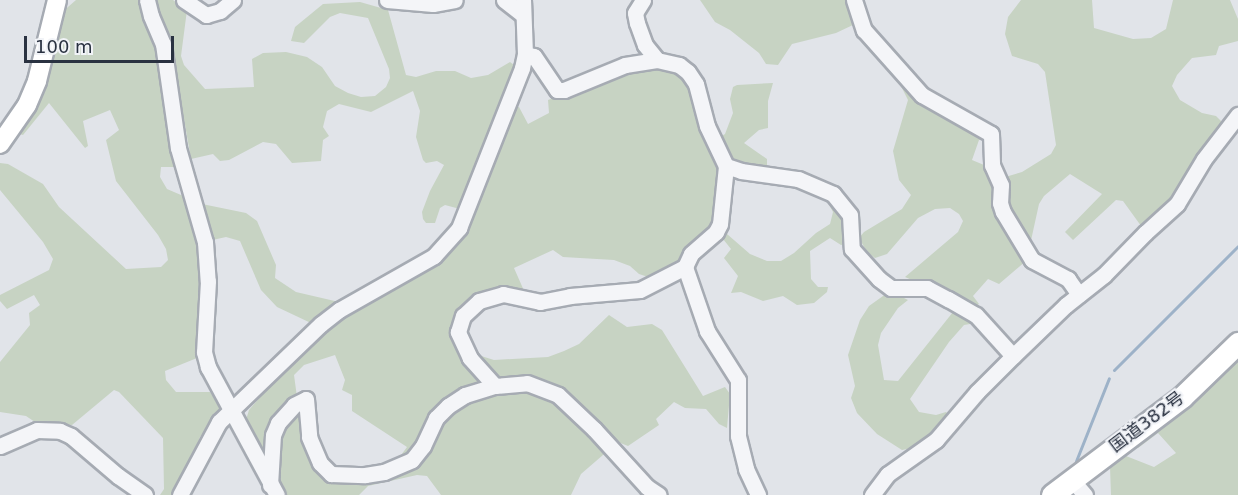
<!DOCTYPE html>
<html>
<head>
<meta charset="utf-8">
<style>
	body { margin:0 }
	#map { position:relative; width:1238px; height:495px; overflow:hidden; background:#e1e4e9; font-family:"DejaVu Sans","Noto Sans JP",sans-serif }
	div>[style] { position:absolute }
	.green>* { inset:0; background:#c7d3c3 }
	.stream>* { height:3px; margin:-1.5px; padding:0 1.5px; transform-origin:1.5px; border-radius:1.5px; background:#9db2c8 }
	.roads { filter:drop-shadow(2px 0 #a6abb3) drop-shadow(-2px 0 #a6abb3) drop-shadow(0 2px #a6abb3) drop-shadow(0 -2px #a6abb3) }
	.minor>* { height:15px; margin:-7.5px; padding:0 7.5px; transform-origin:7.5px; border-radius:7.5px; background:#f4f5f8 }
	.major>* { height:18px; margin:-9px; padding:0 9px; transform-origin:9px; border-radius:9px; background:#fff }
	.highway>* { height:21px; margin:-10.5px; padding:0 10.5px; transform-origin:10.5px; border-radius:10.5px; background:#fff }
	span { translate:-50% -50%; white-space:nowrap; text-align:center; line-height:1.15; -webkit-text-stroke:4.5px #f1f3f7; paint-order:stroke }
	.street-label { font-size:18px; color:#2a3241 }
	.scale { position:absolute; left:24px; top:36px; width:150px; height:27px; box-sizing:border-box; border:3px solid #2a3241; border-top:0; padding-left:8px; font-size:18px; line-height:21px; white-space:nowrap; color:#2a3241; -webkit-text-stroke:4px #f1f3f7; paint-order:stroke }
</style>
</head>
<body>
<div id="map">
	<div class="green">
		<div style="clip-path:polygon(76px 0,139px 0,144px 20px,156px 44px,178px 167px,161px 167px,160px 177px,167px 189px,202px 204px,246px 213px,257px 221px,276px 265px,275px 278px,296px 292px,339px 302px,313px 324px,277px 307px,261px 290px,240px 241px,226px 237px,199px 243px,201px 313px,197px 358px,165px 371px,166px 380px,176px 392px,210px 392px,222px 409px,200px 437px,191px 462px,171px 495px,160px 495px,164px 489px,163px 438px,119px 392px,114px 390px,72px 425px,35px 422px,26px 416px,0 412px,0 362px,30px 325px,29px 313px,40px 305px,34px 295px,7px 309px,0 301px,0 295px,49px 270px,53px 259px,43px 242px,0 190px,0 163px,8px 164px,43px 184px,59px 207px,126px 269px,161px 267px,168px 260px,166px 249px,158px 235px,116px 181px,106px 140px,119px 130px,110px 110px,83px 121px,88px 146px,85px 148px,49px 103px,23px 135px,19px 134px,41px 94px,61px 13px)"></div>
		<div style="clip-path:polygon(154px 0,173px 0,187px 10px,181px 56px,184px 65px,205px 89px,254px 87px,252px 59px,263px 53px,286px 52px,307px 57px,322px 67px,335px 86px,348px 93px,361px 97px,375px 96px,386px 87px,390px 78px,389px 69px,368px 18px,340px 13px,330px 17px,304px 43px,291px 41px,295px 27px,323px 4px,360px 2px,388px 10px,406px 75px,416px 77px,436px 71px,455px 71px,471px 78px,488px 75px,510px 62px,514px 65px,460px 209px,445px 205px,440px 208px,435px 223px,426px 223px,423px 219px,422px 212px,430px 191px,444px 165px,437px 161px,426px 163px,423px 160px,416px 137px,420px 111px,413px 91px,371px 112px,339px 104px,327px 111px,323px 127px,329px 136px,323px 140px,321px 161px,292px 163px,276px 144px,263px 142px,229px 160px,220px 161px,213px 154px,191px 159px,175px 68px)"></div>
		<div style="clip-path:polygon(700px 0,849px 0,855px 24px,836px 33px,792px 44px,778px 65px,766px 64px,759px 53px,730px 30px,715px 22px)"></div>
		<div style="clip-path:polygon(1021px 0,1092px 0,1094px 28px,1133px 39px,1151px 38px,1166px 29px,1173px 0,1230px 0,1238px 19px,1238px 41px,1219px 46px,1216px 55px,1192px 58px,1177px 75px,1172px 86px,1180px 100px,1202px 113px,1216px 116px,1224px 124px,1173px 203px,1144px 230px,1123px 201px,1116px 200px,1073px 240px,1065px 232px,1102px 194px,1070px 174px,1044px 196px,1039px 204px,1030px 245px,1033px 255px,999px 284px,988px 279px,973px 296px,979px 304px,974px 307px,905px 277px,958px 232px,963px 221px,959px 214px,950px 208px,935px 209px,918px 218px,887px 254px,875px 258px,867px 252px,859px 238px,864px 232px,902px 209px,911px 195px,899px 180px,893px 151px,908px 100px,896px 76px,984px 133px,985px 140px,979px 140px,972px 160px,984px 165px,995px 180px,1022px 172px,1051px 154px,1056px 145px,1045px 72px,1038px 64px,1012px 56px,1005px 34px,1008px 17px)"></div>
		<div style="clip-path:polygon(evenodd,649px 65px,681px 72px,720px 137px,725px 134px,733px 113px,730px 99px,733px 87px,737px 85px,773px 83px,768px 101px,768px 128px,759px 130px,744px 143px,767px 159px,767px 167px,732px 162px,711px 226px,670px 269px,648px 277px,639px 274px,630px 266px,614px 260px,563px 257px,553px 250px,514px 268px,525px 293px,536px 291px,537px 307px,498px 304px,479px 309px,470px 320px,468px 329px,478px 355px,494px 360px,548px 357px,564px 351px,579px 344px,609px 315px,627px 327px,652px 324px,662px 330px,703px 396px,725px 387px,730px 394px,727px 428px,719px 424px,706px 409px,685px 408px,674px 402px,656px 419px,659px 425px,628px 446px,618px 442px,581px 474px,571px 495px,441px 495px,427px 476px,417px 475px,368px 486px,359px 495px,286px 495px,253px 442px,245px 423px,249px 410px,291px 361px,327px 327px,354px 308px,425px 271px,456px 247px,467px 227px,514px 106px,519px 107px,528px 124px,549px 113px,548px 100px,616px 74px,649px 65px,335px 355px,345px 380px,342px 390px,352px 395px,352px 411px,407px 447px,396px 462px,335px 480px,302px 434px,294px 375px,304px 365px,335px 355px)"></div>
		<div style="clip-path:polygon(748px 176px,796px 182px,819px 191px,845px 213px,847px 244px,841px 245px,830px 238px,810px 251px,811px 279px,818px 287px,828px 287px,827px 292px,814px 303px,797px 305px,783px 296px,763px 301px,741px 292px,731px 293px,738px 276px,724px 258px,731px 249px,723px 239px,727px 234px,750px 254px,767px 261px,781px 261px,794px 253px,816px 233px,830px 224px,833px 212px,826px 199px,804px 190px,747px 180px)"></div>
		<div style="clip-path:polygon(890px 291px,908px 300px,898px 308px,881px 333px,878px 345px,884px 380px,898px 381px,953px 312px,969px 317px,976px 323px,964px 325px,949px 342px,910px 399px,919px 412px,936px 415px,946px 412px,951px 418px,916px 447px,902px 450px,877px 434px,857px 413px,851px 398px,855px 386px,848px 355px,860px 320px,869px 306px)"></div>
		<div style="clip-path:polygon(1238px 361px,1238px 495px,1111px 495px,1110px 467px,1126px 456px,1154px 467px,1176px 453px,1158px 433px,1138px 448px,1134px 445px,1178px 413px)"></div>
	</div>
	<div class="stream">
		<div style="left:1114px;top:370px;width:175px;rotate:-45deg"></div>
		<div style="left:1076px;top:461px;width:89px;rotate:-68.3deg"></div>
	</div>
	<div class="roads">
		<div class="minor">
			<div style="left:147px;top:0;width:16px;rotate:76deg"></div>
			<div style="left:151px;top:16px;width:30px;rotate:67deg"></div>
			<div style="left:163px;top:44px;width:105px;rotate:81.8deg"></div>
			<div style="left:178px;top:148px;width:98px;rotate:74deg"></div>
			<div style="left:205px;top:242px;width:39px;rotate:86deg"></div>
			<div style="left:208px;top:281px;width:71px;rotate:93.2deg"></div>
			<div style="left:204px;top:352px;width:16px;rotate:75deg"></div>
			<div style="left:208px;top:367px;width:145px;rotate:61.7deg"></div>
			<div style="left:184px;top:0;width:27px;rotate:34deg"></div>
			<div style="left:206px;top:15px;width:15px;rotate:-16deg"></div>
			<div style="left:220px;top:11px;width:17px;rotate:-40deg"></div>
			<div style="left:387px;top:0;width:46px;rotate:5deg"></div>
			<div style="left:433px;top:4px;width:22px;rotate:-10deg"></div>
			<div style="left:504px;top:0;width:24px;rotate:38deg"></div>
			<div style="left:643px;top:0;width:15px;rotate:122deg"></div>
			<div style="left:635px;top:13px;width:10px;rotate:79deg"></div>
			<div style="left:637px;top:23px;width:23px;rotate:70deg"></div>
			<div style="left:645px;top:45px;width:19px;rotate:51deg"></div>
			<div style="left:854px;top:0;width:32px;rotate:72deg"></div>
			<div style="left:864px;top:30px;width:87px;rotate:48.3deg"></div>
			<div style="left:922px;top:95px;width:79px;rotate:29.5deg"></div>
			<div style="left:991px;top:134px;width:31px;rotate:88deg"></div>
			<div style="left:992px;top:165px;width:22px;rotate:66deg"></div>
			<div style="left:1001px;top:185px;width:18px;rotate:93deg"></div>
			<div style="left:1000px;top:203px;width:9px;rotate:72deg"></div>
			<div style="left:1003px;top:212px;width:56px;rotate:58.9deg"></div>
			<div style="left:1032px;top:260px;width:41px;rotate:27.8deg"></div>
			<div style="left:1068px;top:279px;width:19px;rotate:55deg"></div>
			<div style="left:525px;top:54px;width:9px;rotate:13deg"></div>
			<div style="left:534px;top:56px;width:41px;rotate:55.9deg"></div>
			<div style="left:557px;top:90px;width:7px"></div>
			<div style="left:564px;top:90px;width:66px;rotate:-22.3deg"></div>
			<div style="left:625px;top:65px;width:32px;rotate:-9deg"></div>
			<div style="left:657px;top:60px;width:23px;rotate:13deg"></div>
			<div style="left:679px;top:65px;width:11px;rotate:38deg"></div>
			<div style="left:688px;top:72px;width:14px;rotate:56deg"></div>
			<div style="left:696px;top:84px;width:43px;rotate:75.3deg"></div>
			<div style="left:707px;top:126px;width:44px;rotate:64.6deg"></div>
			<div style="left:726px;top:166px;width:16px;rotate:18deg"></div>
			<div style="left:741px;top:171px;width:58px;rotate:8deg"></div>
			<div style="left:798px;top:179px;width:38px;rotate:23deg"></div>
			<div style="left:833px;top:194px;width:27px;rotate:51deg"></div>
			<div style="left:850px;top:215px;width:34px;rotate:87deg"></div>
			<div style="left:852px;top:249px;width:40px;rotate:48deg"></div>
			<div style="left:879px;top:279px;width:15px;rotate:37deg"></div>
			<div style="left:891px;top:288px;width:36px"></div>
			<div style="left:927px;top:288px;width:24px;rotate:28deg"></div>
			<div style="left:948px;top:299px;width:32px;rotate:30deg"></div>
			<div style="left:976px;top:315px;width:55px;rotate:47.9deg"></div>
			<div style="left:726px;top:166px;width:58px;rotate:95.9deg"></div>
			<div style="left:720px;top:224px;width:9px;rotate:117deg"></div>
			<div style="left:716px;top:232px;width:33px;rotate:139deg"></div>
			<div style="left:691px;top:254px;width:14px;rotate:115deg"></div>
			<div style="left:685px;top:267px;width:68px;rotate:71deg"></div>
			<div style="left:707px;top:331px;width:58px;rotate:57.7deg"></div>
			<div style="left:738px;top:380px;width:56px;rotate:90deg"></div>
			<div style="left:738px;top:436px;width:34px;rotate:76deg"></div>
			<div style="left:746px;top:469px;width:29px;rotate:65deg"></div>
			<div style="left:495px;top:386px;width:38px;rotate:-132deg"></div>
			<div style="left:470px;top:358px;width:29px;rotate:-115deg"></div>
			<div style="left:458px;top:332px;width:17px;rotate:-73deg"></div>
			<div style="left:463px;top:316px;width:22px;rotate:-43deg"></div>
			<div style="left:479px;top:301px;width:25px;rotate:-16deg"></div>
			<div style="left:503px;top:294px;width:38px;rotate:12deg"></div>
			<div style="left:540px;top:302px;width:31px;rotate:-11deg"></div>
			<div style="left:570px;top:296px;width:70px;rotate:-4.9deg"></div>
			<div style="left:640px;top:290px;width:51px;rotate:-27.1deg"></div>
			<div style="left:0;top:446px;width:40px;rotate:-23.4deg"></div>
			<div style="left:37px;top:430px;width:23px;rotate:2deg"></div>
			<div style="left:60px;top:431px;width:12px;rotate:24deg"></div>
			<div style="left:71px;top:436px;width:62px;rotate:40.4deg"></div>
			<div style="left:118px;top:476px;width:33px;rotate:35deg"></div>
			<div style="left:1072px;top:480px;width:20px;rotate:49deg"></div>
			<div style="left:270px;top:485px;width:50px;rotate:-86.6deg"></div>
			<div style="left:273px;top:435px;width:13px;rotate:-67deg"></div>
			<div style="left:278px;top:423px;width:24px;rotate:-48deg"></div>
			<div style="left:294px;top:405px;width:13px;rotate:-27deg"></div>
			<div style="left:306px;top:399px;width:38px;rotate:85deg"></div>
			<div style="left:309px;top:437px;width:28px;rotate:67deg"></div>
			<div style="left:320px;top:463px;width:16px;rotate:45deg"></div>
			<div style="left:331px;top:474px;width:34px;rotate:2deg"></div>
			<div style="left:365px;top:475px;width:19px;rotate:-9deg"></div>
			<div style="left:384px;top:472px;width:30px;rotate:-23deg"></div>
			<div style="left:412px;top:460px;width:18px;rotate:-52deg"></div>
			<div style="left:423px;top:446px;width:31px;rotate:-65deg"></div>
			<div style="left:436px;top:418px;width:17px;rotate:-45deg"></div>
			<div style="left:448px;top:406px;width:20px;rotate:-33deg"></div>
			<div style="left:465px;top:395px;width:31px;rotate:-17deg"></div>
			<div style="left:495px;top:386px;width:32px;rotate:-5deg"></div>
			<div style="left:527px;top:383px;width:33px;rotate:21deg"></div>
			<div style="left:558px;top:395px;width:50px;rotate:43.4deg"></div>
			<div style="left:594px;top:429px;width:79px;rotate:47.6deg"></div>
			<div style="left:647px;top:487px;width:14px;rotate:34deg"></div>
			<div style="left:180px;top:495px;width:83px;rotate:-61.9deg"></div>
			<div style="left:219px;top:422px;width:141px;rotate:-43.9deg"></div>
			<div style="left:321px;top:324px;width:23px;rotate:-38deg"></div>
			<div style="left:339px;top:310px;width:109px;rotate:-29.6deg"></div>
			<div style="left:434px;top:256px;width:38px;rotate:-48deg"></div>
			<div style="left:459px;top:228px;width:172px;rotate:-68.5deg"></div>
			<div style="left:522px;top:68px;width:14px;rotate:-78deg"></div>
			<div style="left:525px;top:54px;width:54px;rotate:-92.1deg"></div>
			<div style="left:872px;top:495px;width:26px;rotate:-53deg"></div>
			<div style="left:888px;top:474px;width:59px;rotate:-35.3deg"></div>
			<div style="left:936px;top:440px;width:63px;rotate:-49.5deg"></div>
			<div style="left:977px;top:392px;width:51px;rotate:-45deg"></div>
			<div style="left:1013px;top:356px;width:74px;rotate:-43.9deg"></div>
			<div style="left:1066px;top:305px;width:48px;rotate:-38.3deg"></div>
			<div style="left:1104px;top:275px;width:59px;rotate:-45.7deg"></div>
			<div style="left:1145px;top:233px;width:43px;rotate:-42.2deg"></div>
			<div style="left:1177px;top:204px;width:52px;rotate:-59deg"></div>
			<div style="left:1204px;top:159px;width:56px;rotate:-52.3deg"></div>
		</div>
		<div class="major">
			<div style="left:0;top:144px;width:47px;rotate:-55.3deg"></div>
			<div style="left:27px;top:105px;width:26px;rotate:-67deg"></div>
			<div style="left:37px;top:81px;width:83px;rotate:-76.1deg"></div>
		</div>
		<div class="highway">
			<div style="left:1052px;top:495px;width:163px;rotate:-37deg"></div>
			<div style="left:1182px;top:397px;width:78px;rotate:-44deg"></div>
		</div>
	</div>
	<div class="street-label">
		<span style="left:1147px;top:422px;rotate:-37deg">国道382号</span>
	</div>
	<div class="scale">100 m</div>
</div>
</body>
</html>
